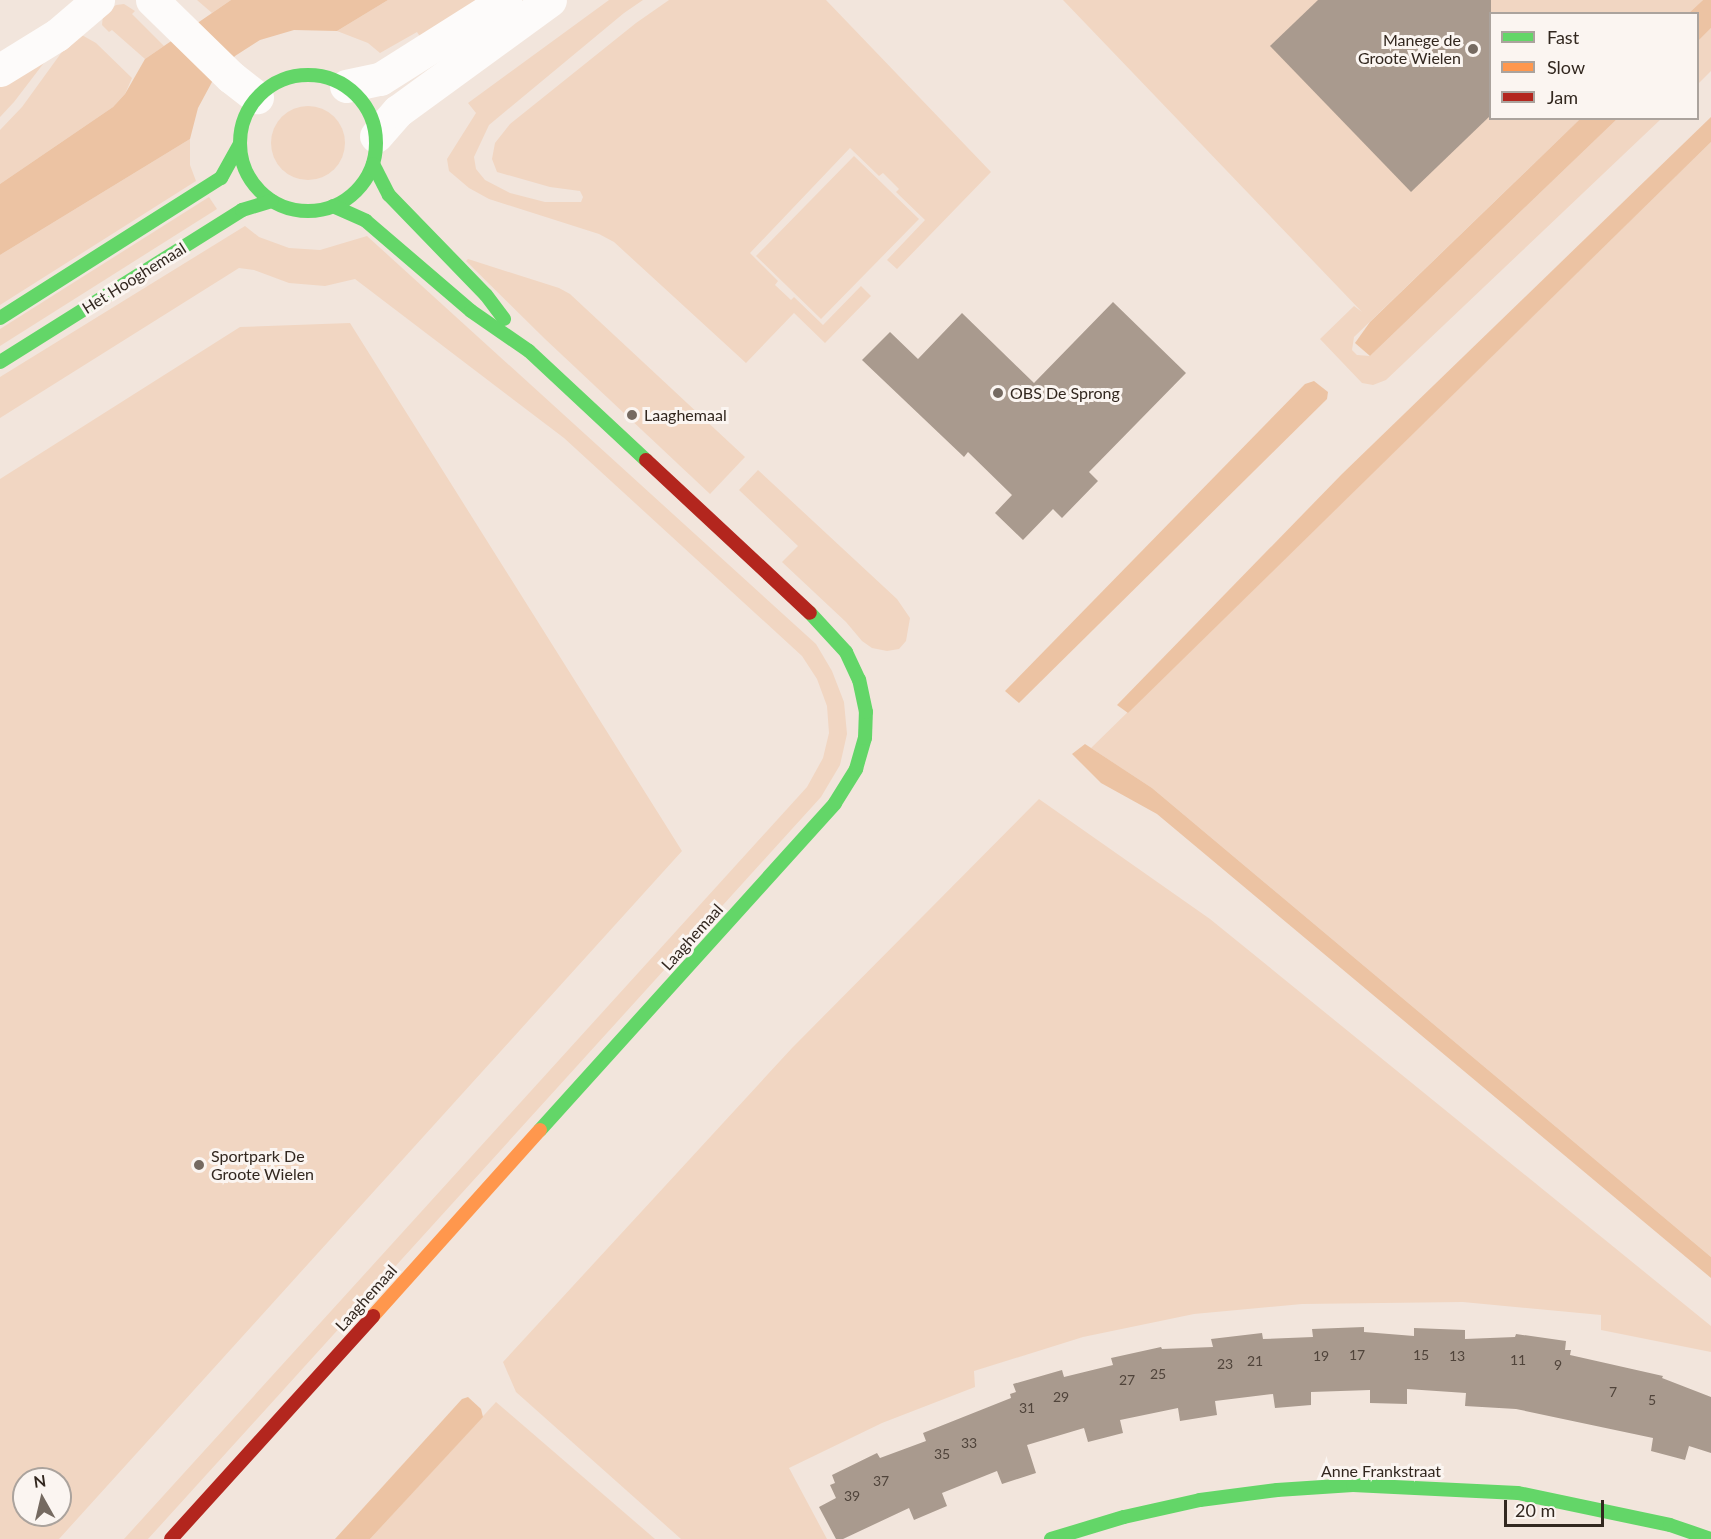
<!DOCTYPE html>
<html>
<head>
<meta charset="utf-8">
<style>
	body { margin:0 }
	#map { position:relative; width:1711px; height:1539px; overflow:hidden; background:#f2e5dc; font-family:Lato,sans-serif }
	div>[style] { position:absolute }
	.green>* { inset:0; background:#f1d6c2 }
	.round { border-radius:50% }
	.water>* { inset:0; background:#ecc3a3 }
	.building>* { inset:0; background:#a99a8e }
	.street>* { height:33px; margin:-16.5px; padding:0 16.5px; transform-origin:16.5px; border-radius:16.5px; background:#fdfbfa }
	.fast>* { height:14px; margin:-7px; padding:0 7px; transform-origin:7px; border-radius:7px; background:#63d668 }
	.fast>.ring { margin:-7px; padding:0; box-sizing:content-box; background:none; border:14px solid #63d668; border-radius:50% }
	.slow>* { height:14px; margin:-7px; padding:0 7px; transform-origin:7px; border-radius:7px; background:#ff974d }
	.jam>* { height:14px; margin:-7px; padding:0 7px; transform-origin:7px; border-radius:7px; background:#b3261e }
	.dots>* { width:16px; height:16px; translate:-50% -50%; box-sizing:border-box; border:3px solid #fbf5f1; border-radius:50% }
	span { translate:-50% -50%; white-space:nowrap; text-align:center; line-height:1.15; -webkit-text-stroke:6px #fbf5f1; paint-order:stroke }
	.number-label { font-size:14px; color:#50443b }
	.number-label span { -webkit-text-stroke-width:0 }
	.poi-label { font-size:16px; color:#32271f }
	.right { translate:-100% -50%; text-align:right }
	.left { translate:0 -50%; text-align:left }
	.street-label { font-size:16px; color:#32271f }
	.legend { position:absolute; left:1489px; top:12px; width:210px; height:108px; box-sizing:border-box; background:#fbf5f1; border:2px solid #aba39d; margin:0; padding:8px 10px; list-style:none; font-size:18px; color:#32271f }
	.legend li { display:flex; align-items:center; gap:12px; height:30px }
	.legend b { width:30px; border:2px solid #aba39d }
	.north { position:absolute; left:12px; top:1467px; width:60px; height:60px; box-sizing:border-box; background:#fbf5f1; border:2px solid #aba39d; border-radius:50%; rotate:352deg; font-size:16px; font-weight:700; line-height:24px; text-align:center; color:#32271f }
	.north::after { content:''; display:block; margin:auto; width:21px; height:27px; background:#756a61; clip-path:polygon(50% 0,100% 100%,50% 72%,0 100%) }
	.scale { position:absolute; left:1504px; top:1500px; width:100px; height:27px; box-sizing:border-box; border:3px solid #32271f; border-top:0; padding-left:8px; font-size:18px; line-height:21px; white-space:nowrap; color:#32271f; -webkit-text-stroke:4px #fbf5f1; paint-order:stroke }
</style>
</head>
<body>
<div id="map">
	<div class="green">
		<div style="clip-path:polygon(197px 0,231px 0,212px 13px)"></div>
		<div style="clip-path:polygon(388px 0,487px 0,423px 41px,417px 32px,380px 53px,368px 43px,337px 31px)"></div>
		<div style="clip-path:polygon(609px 0,643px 0,624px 13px,489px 125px,474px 157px,476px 169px,485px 180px,510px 193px,545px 202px,581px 202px,583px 197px,580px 191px,550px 187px,497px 172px,492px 159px,495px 143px,510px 124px,636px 23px,669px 0,826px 0,991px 172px,897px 269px,887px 260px,925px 220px,896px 192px,899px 189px,883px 173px,879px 176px,850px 148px,750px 253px,778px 281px,775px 285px,791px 300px,794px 297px,823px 325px,861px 286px,871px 296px,825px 343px,794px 313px,746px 363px,614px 242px,599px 234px,489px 199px,469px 188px,449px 171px,447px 159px,476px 113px,468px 103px)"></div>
		<div style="clip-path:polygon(1063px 0,1703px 0,1689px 13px,1490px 14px,1490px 118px,1580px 119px,1354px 337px,1352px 350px,1357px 355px,1370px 356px,1617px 119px,1661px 119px,1386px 380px,1373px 385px,1362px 383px,1320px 339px,1354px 306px,1362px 312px)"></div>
		<div style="clip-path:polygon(124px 4px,135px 11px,132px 14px,164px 46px,145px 59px,112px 30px,109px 32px,102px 25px,103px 15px,116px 5px)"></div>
		<div style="clip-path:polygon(1711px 28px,1711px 71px,1698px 84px,1698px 41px)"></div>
		<div style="clip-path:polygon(80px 34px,96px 43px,132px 78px,125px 94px,113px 107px,0 184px,0 130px,22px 107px,72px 38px)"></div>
		<div style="clip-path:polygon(53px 51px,14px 102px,0 117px,0 82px)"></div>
		<div class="round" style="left:271px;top:106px;width:74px;height:74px"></div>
		<div style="clip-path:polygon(190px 139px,190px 165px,196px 181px,0 305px,0 255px)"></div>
		<div style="clip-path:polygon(1711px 142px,1711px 1257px,1152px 788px,1091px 748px)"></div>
		<div style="clip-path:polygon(854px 156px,919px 219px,821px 319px,756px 256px)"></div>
		<div style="clip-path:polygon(209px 197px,217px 209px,0 346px,0 329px)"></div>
		<div style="clip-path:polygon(245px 226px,259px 237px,289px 248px,320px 250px,367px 236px,816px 644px,832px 671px,844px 702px,847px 734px,840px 765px,821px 797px,148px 1539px,124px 1539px,807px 787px,823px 758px,829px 733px,827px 706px,817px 679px,802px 656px,564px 438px,355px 279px,325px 286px,289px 283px,254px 270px,239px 268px,0 418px,0 377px)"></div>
		<div style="clip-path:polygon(468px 259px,559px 288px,570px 294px,745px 457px,710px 494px,544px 338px,466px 261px)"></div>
		<div style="clip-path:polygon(evenodd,350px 323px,682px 851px,59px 1539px,0 1539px,0 479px,240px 327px,350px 323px,24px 1479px,60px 1479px,60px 1515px,24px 1515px,24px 1479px)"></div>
		<div style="clip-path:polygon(758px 470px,897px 599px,910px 618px,906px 641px,899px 649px,887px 651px,872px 648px,862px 641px,846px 622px,782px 562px,798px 546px,739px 490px)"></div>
		<div style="clip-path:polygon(1039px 799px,1210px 919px,1711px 1326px,1711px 1352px,1601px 1330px,1601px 1315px,1463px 1302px,1302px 1304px,1194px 1314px,1083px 1337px,974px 1371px,975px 1387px,882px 1423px,789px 1468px,827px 1539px,681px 1539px,516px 1392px,503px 1362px,792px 1048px)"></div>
		<div style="clip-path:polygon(496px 1402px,655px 1539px,370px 1539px)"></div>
	</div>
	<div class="water">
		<div style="clip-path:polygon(231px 0,388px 0,337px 31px,294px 30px,260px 40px,235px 56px,212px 82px,198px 108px,190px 139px,0 255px,0 184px,113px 107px,125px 94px,145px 59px)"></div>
		<div style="clip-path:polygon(1703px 0,1711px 0,1711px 28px,1698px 41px,1698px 14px,1689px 13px)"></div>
		<div style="clip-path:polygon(1711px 117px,1711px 142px,1128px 713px,1117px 705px,1342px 474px)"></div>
		<div style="clip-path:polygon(1580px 119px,1617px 119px,1370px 356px,1355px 343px,1370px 322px)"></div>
		<div style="clip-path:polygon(1314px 381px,1328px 392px,1327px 399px,1019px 703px,1005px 691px,1305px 384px)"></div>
		<div style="clip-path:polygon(1085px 744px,1152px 788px,1711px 1257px,1711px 1278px,1157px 814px,1101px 783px,1072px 754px)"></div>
		<div style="clip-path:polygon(468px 1397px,481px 1409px,483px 1417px,370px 1539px,335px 1539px,462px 1399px)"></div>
	</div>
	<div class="building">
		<div style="clip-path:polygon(1318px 0,1491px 0,1491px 115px,1411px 192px,1270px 46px)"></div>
		<div style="clip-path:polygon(1113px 302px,1186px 373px,1089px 472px,1098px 481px,1062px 518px,1053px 509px,1023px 540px,995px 513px,1012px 495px,968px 452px,964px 457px,862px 360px,890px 332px,918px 359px,962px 313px,1034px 383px)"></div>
		<div style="clip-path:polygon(1364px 1327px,1364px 1332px,1414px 1336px,1414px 1328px,1465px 1330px,1465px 1339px,1515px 1337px,1516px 1334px,1566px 1341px,1565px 1350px,1571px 1350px,1570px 1355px,1663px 1376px,1662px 1378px,1711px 1397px,1711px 1453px,1689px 1446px,1685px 1460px,1651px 1451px,1653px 1438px,1516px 1409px,1465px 1406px,1466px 1393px,1407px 1389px,1407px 1404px,1370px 1403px,1370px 1390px,1311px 1392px,1311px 1405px,1275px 1408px,1273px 1394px,1215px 1401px,1217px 1415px,1180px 1421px,1178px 1408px,1120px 1420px,1123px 1433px,1088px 1442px,1084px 1428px,1027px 1445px,1036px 1473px,1002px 1484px,997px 1471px,942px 1493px,947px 1506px,914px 1520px,909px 1508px,843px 1539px,836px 1539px,819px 1507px,836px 1498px,830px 1485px,835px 1483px,832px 1475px,877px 1453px,880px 1458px,926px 1441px,923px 1433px,1011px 1398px,1010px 1394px,1016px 1392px,1013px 1384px,1062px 1370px,1064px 1377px,1113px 1365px,1111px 1358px,1161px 1347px,1162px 1349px,1213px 1347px,1211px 1339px,1262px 1333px,1263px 1339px,1313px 1337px,1312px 1329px)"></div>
	</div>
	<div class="street">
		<div style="left:152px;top:0;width:110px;rotate:44.3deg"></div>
		<div style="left:231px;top:77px;width:33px;rotate:38deg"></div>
		<div style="left:0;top:70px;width:67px;rotate:-31.6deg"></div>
		<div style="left:57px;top:35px;width:54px;rotate:-40.5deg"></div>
		<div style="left:346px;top:86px;width:35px;rotate:-12deg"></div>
		<div style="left:380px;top:79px;width:148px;rotate:-32.3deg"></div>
		<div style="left:376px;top:136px;width:33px;rotate:-49deg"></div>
		<div style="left:398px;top:111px;width:188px;rotate:-36.1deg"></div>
	</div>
	<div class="fast">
		<div class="ring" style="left:240px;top:75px;width:122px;height:122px"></div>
		<div style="left:373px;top:164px;width:35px;rotate:63deg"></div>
		<div style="left:389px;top:195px;width:139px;rotate:45.9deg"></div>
		<div style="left:486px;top:295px;width:30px;rotate:53deg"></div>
		<div style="left:333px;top:206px;width:36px;rotate:24deg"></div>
		<div style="left:366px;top:221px;width:138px;rotate:40.6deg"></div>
		<div style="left:471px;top:311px;width:70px;rotate:34.6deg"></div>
		<div style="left:529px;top:351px;width:160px;rotate:43deg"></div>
		<div style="left:0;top:318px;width:262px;rotate:-32.4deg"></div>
		<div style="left:221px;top:178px;width:37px;rotate:-61deg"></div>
		<div style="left:0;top:362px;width:286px;rotate:-32.1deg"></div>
		<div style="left:242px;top:210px;width:31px;rotate:-17deg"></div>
		<div style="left:540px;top:1130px;width:440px;rotate:-47.9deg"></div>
		<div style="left:835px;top:803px;width:40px;rotate:-58deg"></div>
		<div style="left:856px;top:769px;width:32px;rotate:-74deg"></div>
		<div style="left:865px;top:738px;width:26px;rotate:-88deg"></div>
		<div style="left:866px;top:712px;width:33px;rotate:-102deg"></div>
		<div style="left:859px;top:680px;width:31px;rotate:-115deg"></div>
		<div style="left:846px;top:652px;width:53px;rotate:-132.7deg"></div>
		<div style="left:1051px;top:1539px;width:76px;rotate:-16.8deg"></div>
		<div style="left:1124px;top:1517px;width:78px;rotate:-12.6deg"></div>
		<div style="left:1200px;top:1500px;width:78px;rotate:-7.4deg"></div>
		<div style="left:1277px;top:1490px;width:76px;rotate:-3.8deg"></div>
		<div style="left:1353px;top:1485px;width:165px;rotate:2.8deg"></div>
		<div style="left:1518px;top:1493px;width:155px;rotate:11.9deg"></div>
		<div style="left:1670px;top:1525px;width:43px;rotate:18.9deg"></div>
	</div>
	<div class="slow">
		<div style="left:373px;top:1316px;width:250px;rotate:-48.1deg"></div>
	</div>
	<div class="jam">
		<div style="left:646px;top:460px;width:224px;rotate:43deg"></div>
		<div style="left:171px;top:1539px;width:301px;rotate:-47.8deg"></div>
	</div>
	<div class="dots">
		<div style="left:1473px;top:49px;background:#756a61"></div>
		<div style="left:998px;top:393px;background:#756a61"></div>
		<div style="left:632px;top:415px;background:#756a61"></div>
		<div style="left:199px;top:1165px;background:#756a61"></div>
	</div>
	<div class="number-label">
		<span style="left:1357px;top:1355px">17</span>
		<span style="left:1421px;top:1355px">15</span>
		<span style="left:1321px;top:1356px">19</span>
		<span style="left:1457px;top:1356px">13</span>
		<span style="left:1518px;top:1360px">11</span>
		<span style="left:1255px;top:1361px">21</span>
		<span style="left:1225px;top:1364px">23</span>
		<span style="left:1558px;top:1365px">9</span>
		<span style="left:1158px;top:1374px">25</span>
		<span style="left:1127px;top:1380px">27</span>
		<span style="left:1613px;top:1392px">7</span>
		<span style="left:1061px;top:1397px">29</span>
		<span style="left:1652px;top:1400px">5</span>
		<span style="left:1027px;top:1408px">31</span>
		<span style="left:969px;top:1443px">33</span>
		<span style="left:942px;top:1454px">35</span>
		<span style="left:881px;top:1481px">37</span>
		<span style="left:852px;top:1496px">39</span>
	</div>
	<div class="poi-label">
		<span class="right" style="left:1461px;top:49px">Manege de<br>Groote Wielen</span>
		<span class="left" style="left:1010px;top:393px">OBS De Sprong</span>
		<span class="left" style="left:644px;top:415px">Laaghemaal</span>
		<span class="left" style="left:211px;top:1165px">Sportpark De<br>Groote Wielen</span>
	</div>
	<div class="street-label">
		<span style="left:134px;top:278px;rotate:-32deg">Het Hooghemaal</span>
		<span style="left:692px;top:937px;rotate:-48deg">Laaghemaal</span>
		<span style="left:366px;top:1298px;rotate:-48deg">Laaghemaal</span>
		<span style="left:1381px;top:1471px">Anne Frankstraat</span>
	</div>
	<ul class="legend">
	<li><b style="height:8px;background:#63d668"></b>Fast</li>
	<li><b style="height:8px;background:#ff974d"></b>Slow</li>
	<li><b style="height:8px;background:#b3261e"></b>Jam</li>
	</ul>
	<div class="north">N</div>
	<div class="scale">20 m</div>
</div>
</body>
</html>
